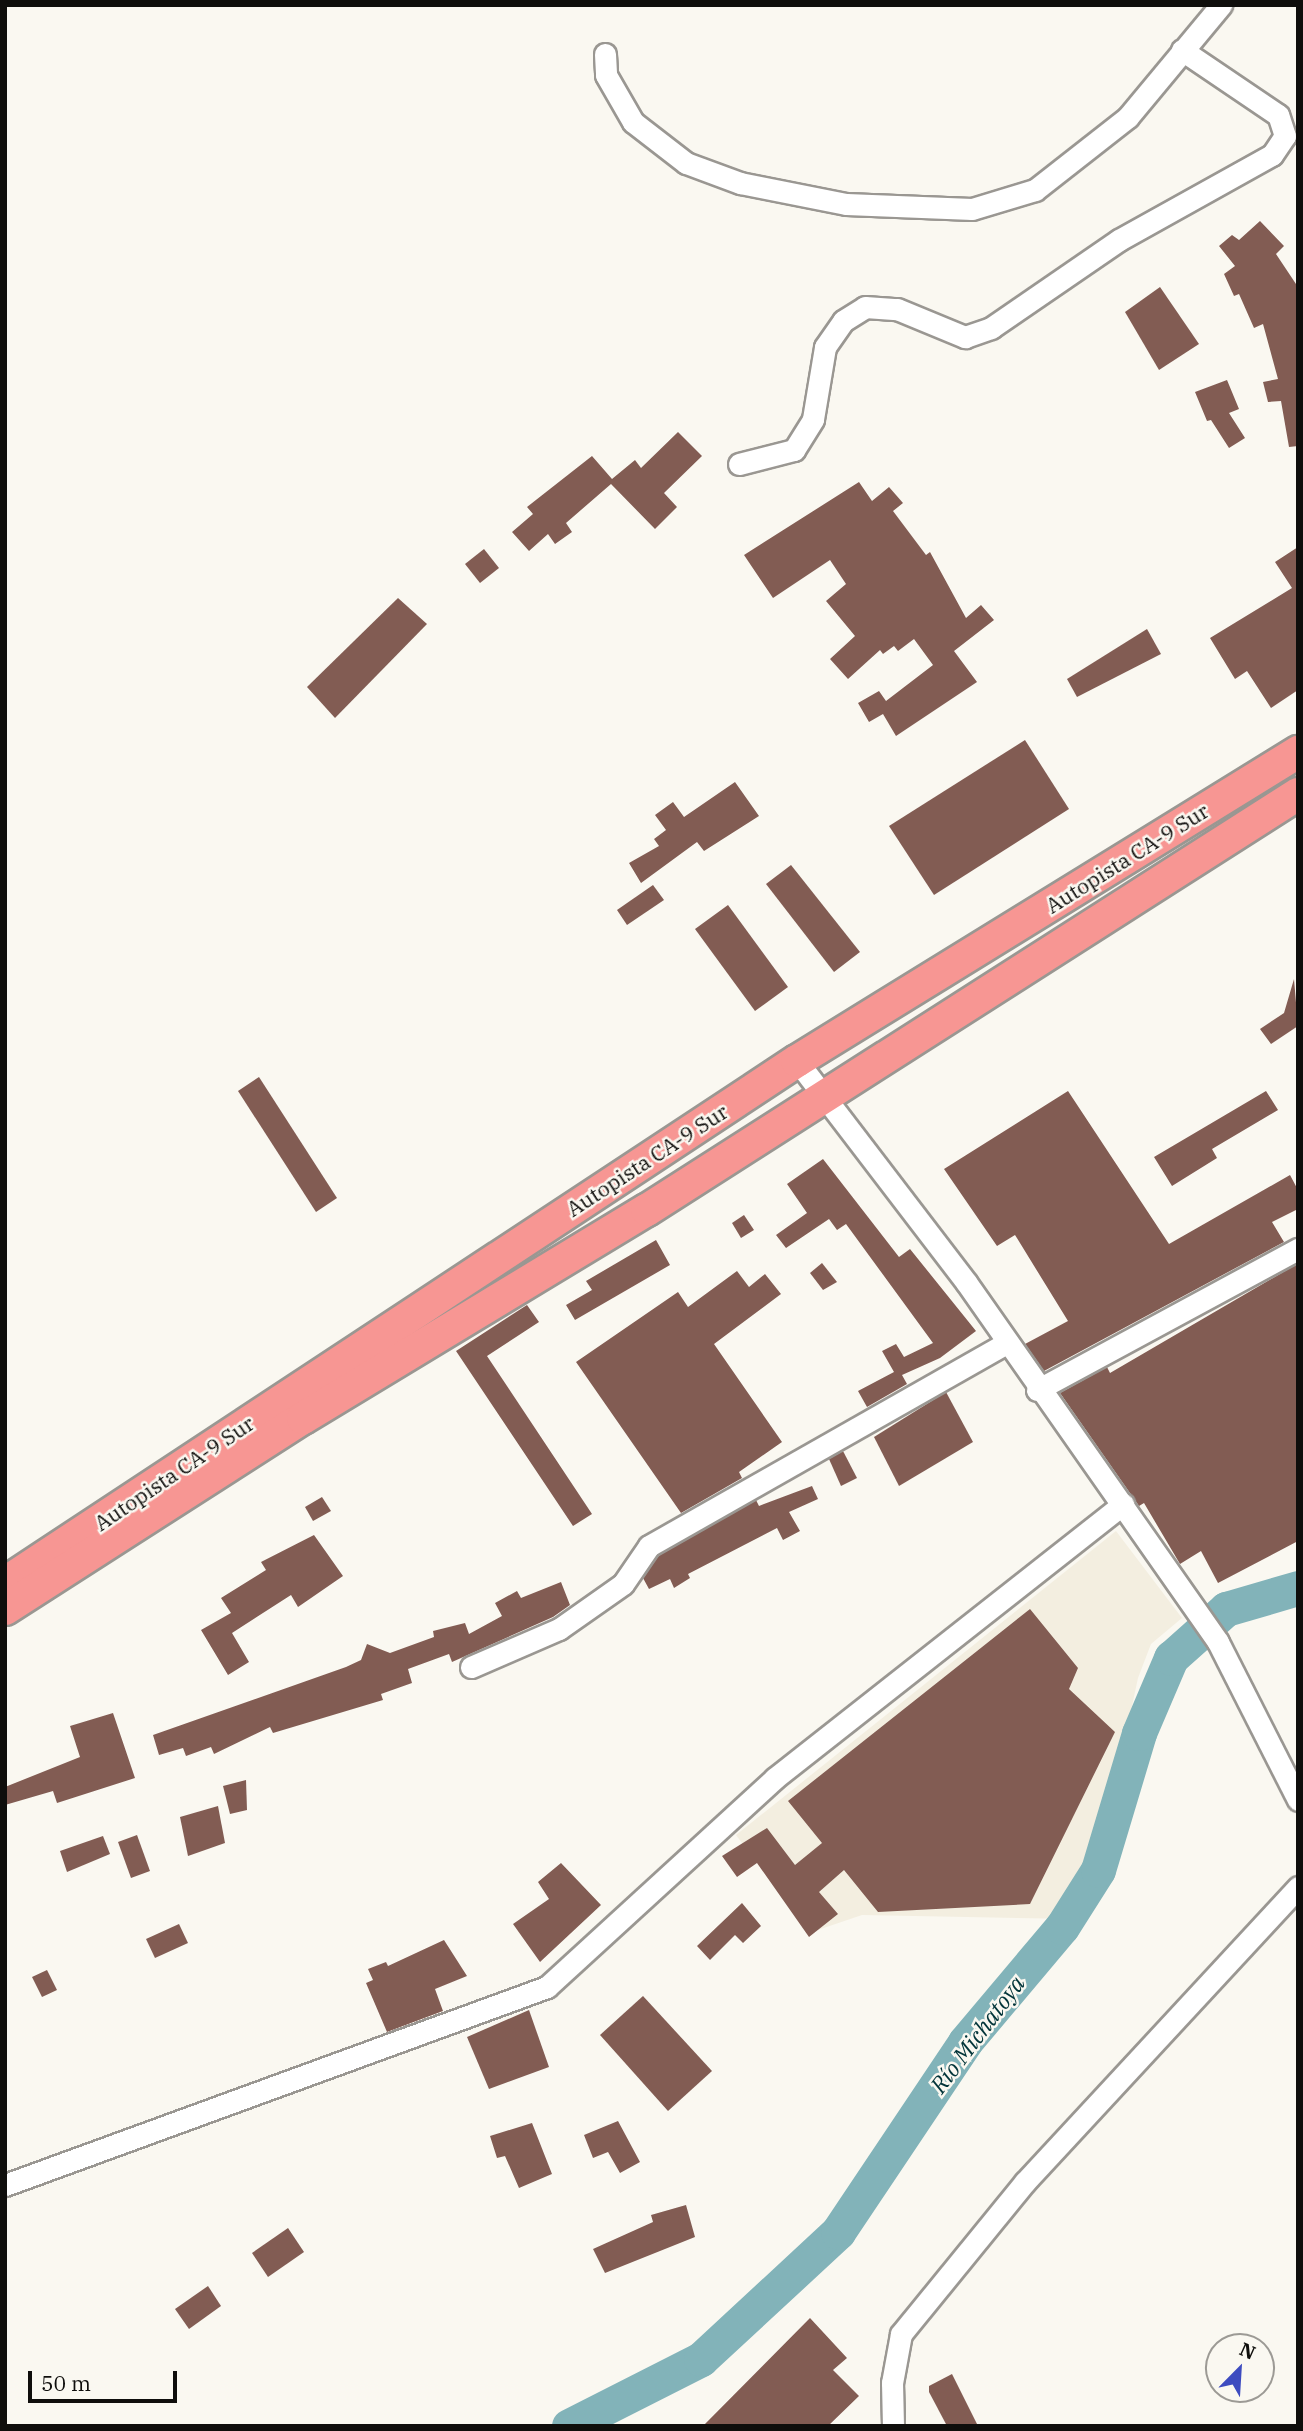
<!DOCTYPE html>
<html>
<head>
<meta charset="utf-8">
<style>
	body { margin:0 }
	#map { position:relative; width:1303px; height:2431px; overflow:hidden; background:#faf8f1; font-family:"IBM Plex Serif",serif }
	div>[style] { position:absolute }
	.built>* { inset:0; background:#f3eee0 }
	.river>* { height:35px; margin:-17.5px; padding:0 17.5px; transform-origin:17.5px; border-radius:17.5px; background:#82b3b9 }
	.building>* { inset:0; background:#825c53 }
	.roads { filter:drop-shadow(2px 0 #9a9792) drop-shadow(-2px 0 #9a9792) drop-shadow(0 2px #9a9792) drop-shadow(0 -2px #9a9792) }
	.minor>* { height:21px; margin:-10.5px; padding:0 10.5px; transform-origin:10.5px; border-radius:10.5px; background:#fff }
	.highway>* { height:32px; margin:-16px; padding:0 16px; transform-origin:16px; border-radius:16px; background:#f79693 }
	span { translate:-50% -50%; white-space:nowrap; text-align:center; line-height:1.15; -webkit-text-stroke:5px #faf8f1; paint-order:stroke }
	.street-label { font-size:21px; color:#0f0e0c }
	.water-label { font-size:23px; color:#023439; font-style:italic }
	.frame { position:absolute; inset:0; border:7px solid #0f0e0c; pointer-events:none }
	.north { position:absolute; left:1205px; top:2333px; width:70px; height:70px; box-sizing:border-box; background:#faf8f1; border:2px solid #9c9a95; border-radius:50%; rotate:24deg; font-size:19px; font-weight:700; line-height:28px; text-align:center; color:#0f0e0c }
	.north::after { content:''; display:block; margin:auto; width:24px; height:32px; background:#3e4cc0; clip-path:polygon(50% 0,100% 100%,50% 72%,0 100%) }
	.scale { position:absolute; left:28px; top:2371px; width:149px; height:32px; box-sizing:border-box; border:4px solid #0f0e0c; border-top:0; padding-left:9px; font-size:21px; line-height:24px; white-space:nowrap; color:#0f0e0c; -webkit-text-stroke:5px #faf8f1; paint-order:stroke }
</style>
</head>
<body>
<div id="map">
	<div class="built">
		<div style="clip-path:polygon(1116px 1531px,1182px 1618px,1151px 1644px,1138px 1678px,1108px 1818px,1076px 1919px,862px 1915px,809px 1933px,736px 1835px)"></div>
	</div>
	<div class="river">
		<div style="left:569px;top:2426px;width:148px;rotate:-26.9deg"></div>
		<div style="left:701px;top:2359px;width:187px;rotate:-42.8deg"></div>
		<div style="left:838px;top:2232px;width:229px;rotate:-56.2deg"></div>
		<div style="left:965px;top:2042px;width:150px;rotate:-49.9deg"></div>
		<div style="left:1062px;top:1927px;width:67px;rotate:-57.7deg"></div>
		<div style="left:1098px;top:1870px;width:143px;rotate:-73.3deg"></div>
		<div style="left:1139px;top:1733px;width:82px;rotate:-66.9deg"></div>
		<div style="left:1171px;top:1658px;width:74px;rotate:-41.7deg"></div>
		<div style="left:1226px;top:1609px;width:75px;rotate:-16.3deg"></div>
	</div>
	<div class="building">
		<div style="clip-path:polygon(1260px 221px,1284px 246px,1276px 254px,1298px 287px,1298px 446px,1289px 447px,1281px 401px,1268px 402px,1263px 382px,1278px 379px,1263px 324px,1254px 328px,1239px 294px,1234px 296px,1224px 274px,1235px 266px,1219px 246px,1232px 235px,1239px 240px)"></div>
		<div style="clip-path:polygon(1160px 287px,1199px 344px,1159px 370px,1125px 312px)"></div>
		<div style="clip-path:polygon(1227px 380px,1239px 409px,1229px 413px,1245px 438px,1229px 448px,1211px 420px,1207px 421px,1195px 392px)"></div>
		<div style="clip-path:polygon(678px 432px,702px 456px,664px 493px,677px 507px,655px 529px,611px 484px,566px 523px,572px 532px,555px 544px,548px 534px,529px 551px,512px 532px,533px 514px,527px 507px,592px 456px,612px 479px,635px 460px,641px 468px)"></div>
		<div style="clip-path:polygon(859px 482px,872px 501px,889px 487px,903px 503px,893px 511px,926px 555px,930px 552px,966px 618px,981px 605px,994px 620px,954px 651px,977px 682px,896px 736px,883px 714px,869px 722px,858px 703px,879px 691px,886px 701px,933px 665px,914px 639px,898px 651px,894px 646px,883px 654px,880px 650px,848px 679px,830px 659px,855px 636px,826px 601px,846px 584px,830px 560px,773px 598px,744px 555px)"></div>
		<div style="clip-path:polygon(1298px 547px,1298px 690px,1271px 708px,1247px 671px,1235px 679px,1210px 638px,1292px 588px,1275px 562px)"></div>
		<div style="clip-path:polygon(484px 549px,499px 568px,480px 583px,465px 564px)"></div>
		<div style="clip-path:polygon(398px 598px,427px 624px,335px 718px,307px 687px)"></div>
		<div style="clip-path:polygon(1147px 629px,1161px 654px,1077px 697px,1067px 679px)"></div>
		<div style="clip-path:polygon(1025px 740px,1069px 809px,934px 895px,889px 826px)"></div>
		<div style="clip-path:polygon(735px 782px,759px 816px,704px 851px,697px 842px,641px 883px,629px 863px,659px 846px,654px 839px,666px 830px,655px 815px,673px 802px,684px 817px)"></div>
		<div style="clip-path:polygon(791px 865px,860px 952px,834px 972px,766px 884px)"></div>
		<div style="clip-path:polygon(653px 885px,664px 900px,627px 925px,617px 910px)"></div>
		<div style="clip-path:polygon(728px 905px,788px 987px,755px 1011px,695px 929px)"></div>
		<div style="clip-path:polygon(1294px 979px,1298px 1026px,1271px 1044px,1260px 1029px,1284px 1013px)"></div>
		<div style="clip-path:polygon(259px 1077px,337px 1198px,316px 1212px,238px 1091px)"></div>
		<div style="clip-path:polygon(1068px 1091px,1169px 1244px,1290px 1175px,1298px 1190px,1298px 1209px,1272px 1222px,1284px 1242px,1044px 1371px,1025px 1344px,1068px 1321px,1015px 1235px,997px 1246px,944px 1169px)"></div>
		<div style="clip-path:polygon(1266px 1091px,1278px 1110px,1212px 1149px,1217px 1158px,1172px 1186px,1154px 1157px)"></div>
		<div style="clip-path:polygon(823px 1159px,899px 1257px,910px 1249px,976px 1331px,940px 1358px,902px 1375px,907px 1384px,867px 1407px,858px 1391px,894px 1372px,882px 1351px,896px 1344px,904px 1357px,933px 1343px,846px 1224px,837px 1230px,829px 1219px,786px 1248px,776px 1235px,807px 1213px,787px 1184px)"></div>
		<div style="clip-path:polygon(744px 1215px,754px 1230px,741px 1238px,732px 1223px)"></div>
		<div style="clip-path:polygon(656px 1240px,670px 1265px,575px 1320px,566px 1305px,592px 1290px,586px 1281px)"></div>
		<div style="clip-path:polygon(822px 1263px,837px 1282px,823px 1290px,810px 1273px)"></div>
		<div style="clip-path:polygon(1297px 1264px,1298px 1541px,1218px 1583px,1201px 1551px,1180px 1564px,1144px 1503px,1139px 1506px,1060px 1393px,1107px 1367px,1110px 1373px)"></div>
		<div style="clip-path:polygon(737px 1271px,749px 1287px,765px 1274px,781px 1294px,714px 1344px,782px 1442px,739px 1472px,742px 1478px,681px 1513px,576px 1362px,678px 1292px,688px 1307px)"></div>
		<div style="clip-path:polygon(527px 1305px,539px 1322px,487px 1356px,592px 1514px,573px 1526px,456px 1351px)"></div>
		<div style="clip-path:polygon(946px 1392px,973px 1442px,899px 1486px,874px 1437px)"></div>
		<div style="clip-path:polygon(843px 1451px,857px 1478px,841px 1486px,829px 1459px)"></div>
		<div style="clip-path:polygon(812px 1486px,818px 1499px,789px 1512px,800px 1531px,783px 1540px,777px 1528px,688px 1574px,690px 1578px,674px 1588px,670px 1579px,649px 1589px,643px 1578px,658px 1556px,756px 1500px,759px 1506px)"></div>
		<div style="clip-path:polygon(322px 1497px,331px 1511px,313px 1521px,305px 1507px)"></div>
		<div style="clip-path:polygon(314px 1535px,343px 1576px,298px 1607px,291px 1595px,232px 1633px,249px 1662px,228px 1675px,201px 1630px,231px 1613px,221px 1598px,266px 1570px,261px 1562px)"></div>
		<div style="clip-path:polygon(561px 1582px,570px 1605px,553px 1617px,452px 1662px,449px 1654px,408px 1669px,412px 1683px,381px 1694px,383px 1700px,273px 1733px,270px 1727px,214px 1754px,211px 1747px,186px 1756px,183px 1748px,159px 1755px,153px 1735px,346px 1667px,361px 1660px,367px 1644px,390px 1653px,434px 1637px,433px 1631px,465px 1623px,469px 1634px,502px 1616px,495px 1603px,517px 1591px,521px 1598px)"></div>
		<div style="clip-path:polygon(1030px 1609px,1078px 1668px,1069px 1689px,1115px 1732px,1030px 1904px,878px 1912px,844px 1870px,819px 1892px,838px 1914px,809px 1937px,757px 1863px,737px 1877px,722px 1856px,767px 1828px,795px 1865px,822px 1843px,788px 1801px)"></div>
		<div style="clip-path:polygon(113px 1713px,135px 1778px,57px 1803px,53px 1791px,5px 1805px,5px 1787px,80px 1757px,70px 1726px)"></div>
		<div style="clip-path:polygon(246px 1780px,247px 1810px,230px 1814px,223px 1786px)"></div>
		<div style="clip-path:polygon(218px 1806px,225px 1843px,188px 1856px,180px 1817px)"></div>
		<div style="clip-path:polygon(137px 1835px,150px 1871px,131px 1878px,118px 1842px)"></div>
		<div style="clip-path:polygon(103px 1836px,110px 1854px,67px 1872px,60px 1851px)"></div>
		<div style="clip-path:polygon(561px 1863px,601px 1905px,540px 1962px,513px 1924px,549px 1899px,538px 1882px)"></div>
		<div style="clip-path:polygon(742px 1903px,761px 1926px,743px 1943px,735px 1935px,710px 1960px,697px 1946px)"></div>
		<div style="clip-path:polygon(179px 1924px,188px 1943px,155px 1958px,146px 1939px)"></div>
		<div style="clip-path:polygon(444px 1940px,467px 1976px,435px 1989px,443px 2011px,387px 2032px,366px 1983px,373px 1980px,368px 1969px,386px 1962px,388px 1966px)"></div>
		<div style="clip-path:polygon(47px 1970px,57px 1990px,42px 1997px,32px 1977px)"></div>
		<div style="clip-path:polygon(643px 1996px,712px 2071px,668px 2111px,600px 2035px)"></div>
		<div style="clip-path:polygon(529px 2010px,549px 2067px,489px 2089px,467px 2037px)"></div>
		<div style="clip-path:polygon(618px 2121px,640px 2162px,620px 2173px,608px 2152px,593px 2158px,584px 2135px)"></div>
		<div style="clip-path:polygon(532px 2123px,552px 2174px,519px 2188px,505px 2156px,497px 2158px,490px 2136px)"></div>
		<div style="clip-path:polygon(686px 2205px,695px 2237px,605px 2273px,593px 2249px,653px 2222px,651px 2215px)"></div>
		<div style="clip-path:polygon(288px 2228px,304px 2252px,268px 2277px,252px 2253px)"></div>
		<div style="clip-path:polygon(208px 2286px,221px 2306px,189px 2329px,175px 2309px)"></div>
		<div style="clip-path:polygon(810px 2318px,847px 2358px,833px 2370px,859px 2396px,828px 2426px,703px 2426px)"></div>
		<div style="clip-path:polygon(952px 2374px,978px 2426px,947px 2426px,929px 2392px,929px 2386px)"></div>
	</div>
	<div class="roads">
		<div class="minor">
			<div style="left:605px;top:54px;width:21px;rotate:87deg"></div>
			<div style="left:606px;top:75px;width:54px;rotate:60.1deg"></div>
			<div style="left:633px;top:122px;width:67px;rotate:37.7deg"></div>
			<div style="left:686px;top:163px;width:58px;rotate:20.3deg"></div>
			<div style="left:740px;top:183px;width:108px;rotate:11.2deg"></div>
			<div style="left:846px;top:204px;width:126px;rotate:2.3deg"></div>
			<div style="left:972px;top:209px;width:66px;rotate:-16.8deg"></div>
			<div style="left:1035px;top:190px;width:118px;rotate:-38.1deg"></div>
			<div style="left:1128px;top:117px;width:146px;rotate:-50.3deg"></div>
			<div style="left:739px;top:464px;width:57px;rotate:-14.3deg"></div>
			<div style="left:794px;top:450px;width:36px;rotate:-58deg"></div>
			<div style="left:813px;top:419px;width:73px;rotate:-80.5deg"></div>
			<div style="left:825px;top:347px;width:32px;rotate:-55deg"></div>
			<div style="left:843px;top:321px;width:26px;rotate:-32deg"></div>
			<div style="left:865px;top:307px;width:32px;rotate:4deg"></div>
			<div style="left:897px;top:309px;width:74px;rotate:22.4deg"></div>
			<div style="left:965px;top:337px;width:28px;rotate:-19deg"></div>
			<div style="left:991px;top:328px;width:155px;rotate:-34.5deg"></div>
			<div style="left:1119px;top:240px;width:175px;rotate:-29.1deg"></div>
			<div style="left:1272px;top:155px;width:23px;rotate:-56deg"></div>
			<div style="left:1285px;top:136px;width:22px;rotate:-108deg"></div>
			<div style="left:1278px;top:115px;width:116px;rotate:-145.9deg"></div>
			<div style="left:797px;top:1061px;width:278px;rotate:52.6deg"></div>
			<div style="left:966px;top:1282px;width:439px;rotate:55deg"></div>
			<div style="left:1218px;top:1642px;width:177px;rotate:63.1deg"></div>
			<div style="left:1037px;top:1390px;width:297px;rotate:-28.4deg"></div>
			<div style="left:471px;top:1667px;width:96px;rotate:-23.4deg"></div>
			<div style="left:559px;top:1629px;width:78px;rotate:-35.1deg"></div>
			<div style="left:623px;top:1584px;width:46px;rotate:-55.6deg"></div>
			<div style="left:649px;top:1546px;width:411px;rotate:-29.6deg"></div>
			<div style="left:5px;top:2185px;width:577px;rotate:-20.07deg"></div>
			<div style="left:547px;top:1987px;width:309px;rotate:-42.5deg"></div>
			<div style="left:775px;top:1778px;width:443px;rotate:-38.2deg"></div>
			<div style="left:893px;top:2426px;width:43px;rotate:-91.3deg"></div>
			<div style="left:892px;top:2383px;width:50px;rotate:-79.6deg"></div>
			<div style="left:901px;top:2334px;width:196px;rotate:-50.8deg"></div>
			<div style="left:1025px;top:2182px;width:402px;rotate:-47.2deg"></div>
		</div>
		<div class="highway">
			<div style="left:5px;top:1583px;width:949px;rotate:-33.39deg"></div>
			<div style="left:797px;top:1061px;width:589px;rotate:-31.66deg"></div>
			<div style="left:5px;top:1609px;width:354px;rotate:-32.7deg"></div>
			<div style="left:303px;top:1418px;width:402px;rotate:-31.2deg"></div>
			<div style="left:647px;top:1210px;width:773px;rotate:-32.58deg"></div>
		</div>
	</div>
	<div class="street-label">
		<span style="left:1127px;top:858px;rotate:-32deg">Autopista CA-9 Sur</span>
		<span style="left:647px;top:1160px;rotate:-33deg">Autopista CA-9 Sur</span>
		<span style="left:174px;top:1473px;rotate:-34deg">Autopista CA-9 Sur</span>
	</div>
	<div class="water-label">
		<span style="left:977px;top:2034px;rotate:-53deg">Río Michatoya</span>
	</div>
	<div class="frame"></div>
	<div class="north">N</div>
	<div class="scale">50 m</div>
</div>
</body>
</html>
